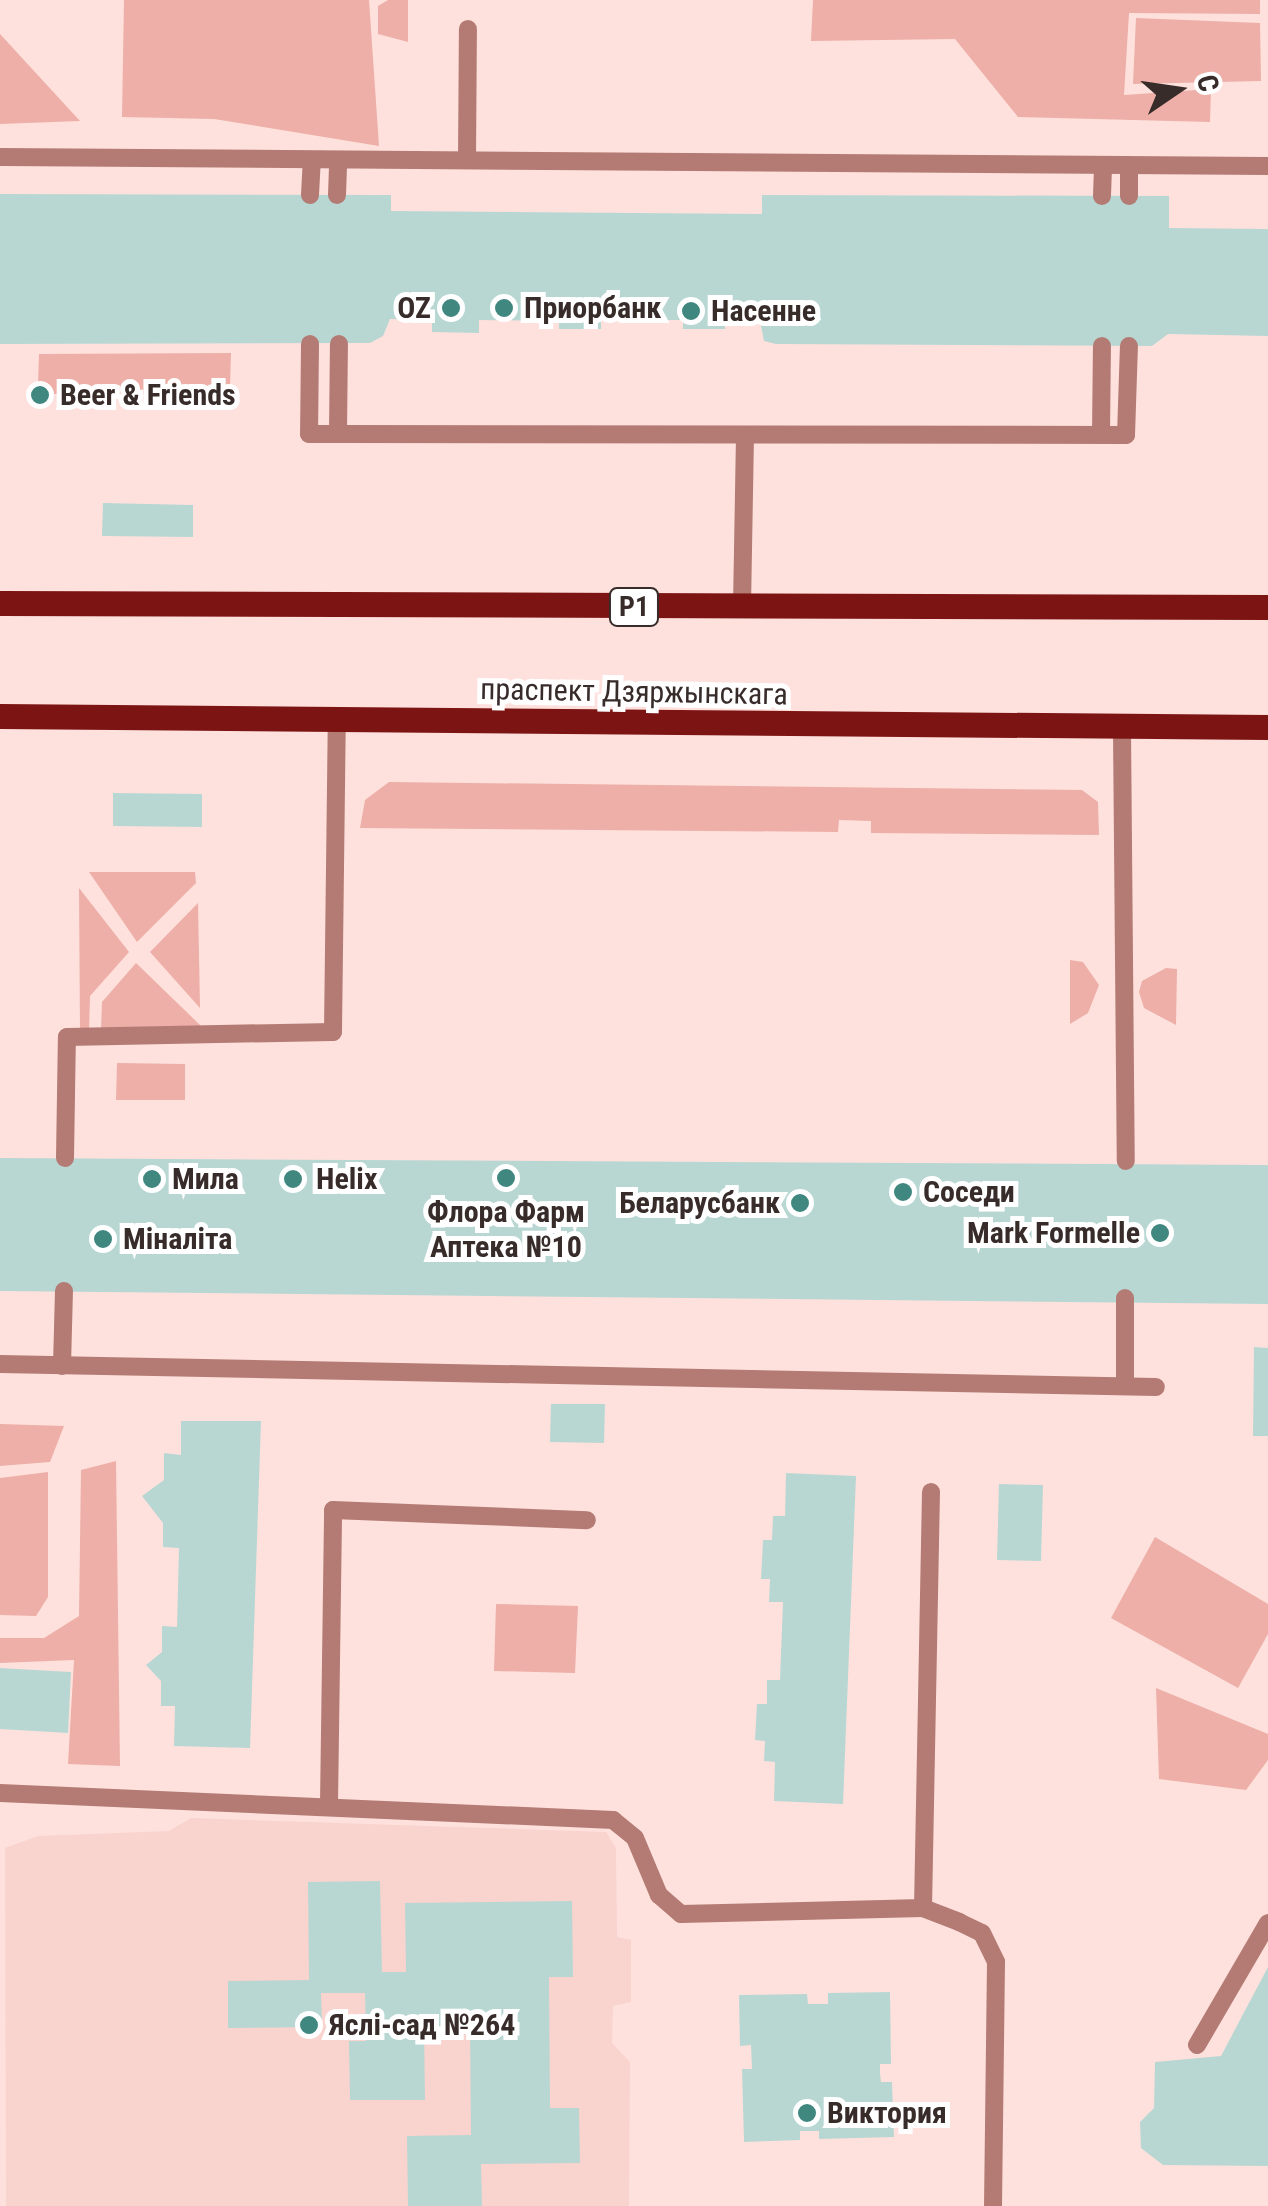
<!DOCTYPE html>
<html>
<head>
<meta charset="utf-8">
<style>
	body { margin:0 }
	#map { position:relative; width:1268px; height:2206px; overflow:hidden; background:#fee1dd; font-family:"Roboto Condensed",sans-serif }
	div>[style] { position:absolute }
	.built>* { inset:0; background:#f9d3ce }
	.green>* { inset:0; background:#edafa7 }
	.building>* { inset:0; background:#b8d7d3 }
	.service>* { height:18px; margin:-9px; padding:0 9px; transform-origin:9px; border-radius:9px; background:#b47b74 }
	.primary>* { height:25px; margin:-12.5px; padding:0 12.5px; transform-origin:12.5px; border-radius:12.5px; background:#7c1414 }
	.dots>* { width:28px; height:28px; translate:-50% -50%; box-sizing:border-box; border:5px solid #fff; border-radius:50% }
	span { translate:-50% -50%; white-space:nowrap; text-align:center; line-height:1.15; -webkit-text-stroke:10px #fff; paint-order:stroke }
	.shield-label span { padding:2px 8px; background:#fff; border:2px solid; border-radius:8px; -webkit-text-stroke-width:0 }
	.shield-label { font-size:28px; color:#372c2a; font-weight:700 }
	.poi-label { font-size:30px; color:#372c2a; font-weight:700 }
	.right { translate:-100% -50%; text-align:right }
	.left { translate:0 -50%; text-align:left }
	.street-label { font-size:30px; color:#372c2a }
	.north { position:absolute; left:1128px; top:40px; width:100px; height:100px; -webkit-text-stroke:8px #fff; paint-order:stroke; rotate:77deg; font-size:28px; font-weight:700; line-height:40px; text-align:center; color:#372c2a }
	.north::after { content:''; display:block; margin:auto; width:35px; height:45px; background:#372c2a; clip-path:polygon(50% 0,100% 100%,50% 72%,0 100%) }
</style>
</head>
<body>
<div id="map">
	<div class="built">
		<div style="clip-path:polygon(191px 1818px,606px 1832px,616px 1848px,617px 1937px,631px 1940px,631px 2002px,613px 2006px,612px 2043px,630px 2062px,629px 2206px,6px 2206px,5px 1848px,38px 1836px,169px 1831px)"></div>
	</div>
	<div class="green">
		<div style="clip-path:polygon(124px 0,369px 0,379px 146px,214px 119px,122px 117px)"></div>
		<div style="clip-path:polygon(388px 0,408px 0,408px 42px,378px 34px,378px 6px)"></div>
		<div style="clip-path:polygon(813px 0,1260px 0,1260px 14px,1129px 13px,1124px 95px,1211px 89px,1210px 122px,1018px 117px,955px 39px,811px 41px)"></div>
		<div style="clip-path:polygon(1136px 18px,1260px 23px,1261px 81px,1133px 84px)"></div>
		<div style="clip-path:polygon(0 34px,80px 121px,0 124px)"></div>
		<div style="clip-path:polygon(231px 353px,230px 385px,216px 394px,48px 394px,38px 384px,39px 354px)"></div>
		<div style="clip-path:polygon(389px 782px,1082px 790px,1098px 802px,1099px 835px,871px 833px,871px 821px,839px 820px,838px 832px,360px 828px,365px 800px)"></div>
		<div style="clip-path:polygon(89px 872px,195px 872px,196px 883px,137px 942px)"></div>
		<div style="clip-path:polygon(79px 888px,129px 952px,90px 996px,89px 1032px,80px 1031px)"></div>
		<div style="clip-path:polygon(198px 903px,200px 1008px,150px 952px)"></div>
		<div style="clip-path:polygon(1070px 960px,1083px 962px,1099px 985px,1088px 1013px,1070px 1024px)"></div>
		<div style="clip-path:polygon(136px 963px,200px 1025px,199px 1032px,101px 1031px,102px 1002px)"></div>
		<div style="clip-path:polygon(1166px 968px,1177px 969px,1176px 1025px,1144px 1008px,1139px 992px,1142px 981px)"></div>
		<div style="clip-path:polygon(117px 1063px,185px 1064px,185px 1100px,116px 1100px)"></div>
		<div style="clip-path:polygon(0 1424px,64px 1426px,50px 1462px,0 1466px)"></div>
		<div style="clip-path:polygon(116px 1461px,120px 1766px,68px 1764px,74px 1660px,0 1663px,0 1638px,44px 1638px,79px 1616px,81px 1470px)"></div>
		<div style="clip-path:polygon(48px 1472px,48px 1597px,36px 1616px,0 1615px,0 1478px)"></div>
		<div style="clip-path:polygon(1155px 1537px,1268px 1604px,1268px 1634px,1238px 1688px,1111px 1618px)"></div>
		<div style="clip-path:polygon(496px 1604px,578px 1606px,575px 1673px,494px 1671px)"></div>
		<div style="clip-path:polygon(1156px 1688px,1268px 1734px,1268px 1760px,1246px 1790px,1159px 1779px)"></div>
	</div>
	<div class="building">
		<div style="clip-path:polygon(0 194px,391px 195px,391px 211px,762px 214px,762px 195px,1169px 196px,1169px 228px,1268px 229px,1268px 336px,1168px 334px,1152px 346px,776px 344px,764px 341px,760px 321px,725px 320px,725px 329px,683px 329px,683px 320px,601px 320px,601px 329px,559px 329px,559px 321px,479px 320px,479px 333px,432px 332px,432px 320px,390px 319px,383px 336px,370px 343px,0 344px)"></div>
		<div style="clip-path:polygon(103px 503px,193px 505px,193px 537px,102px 536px)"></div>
		<div style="clip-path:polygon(113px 793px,202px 794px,202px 827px,113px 826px)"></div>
		<div style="clip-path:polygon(0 1158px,1268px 1165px,1268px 1304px,0 1291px)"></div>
		<div style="clip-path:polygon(1254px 1347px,1268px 1348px,1268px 1436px,1253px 1436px)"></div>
		<div style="clip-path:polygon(551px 1404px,605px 1404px,604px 1443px,550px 1442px)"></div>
		<div style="clip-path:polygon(181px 1421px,261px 1421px,250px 1748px,174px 1746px,175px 1706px,161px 1706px,161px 1681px,146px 1665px,162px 1652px,162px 1626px,177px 1627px,179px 1548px,163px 1547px,163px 1523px,142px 1496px,164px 1480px,164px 1453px,181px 1455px)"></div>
		<div style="clip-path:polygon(786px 1473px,856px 1476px,843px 1804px,774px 1801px,775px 1762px,764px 1761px,765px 1741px,755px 1740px,757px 1704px,767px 1704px,767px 1680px,780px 1680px,783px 1602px,769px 1602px,770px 1579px,761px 1579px,763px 1540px,772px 1540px,773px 1516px,785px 1516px)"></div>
		<div style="clip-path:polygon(999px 1484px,1043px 1485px,1041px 1561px,997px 1560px)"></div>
		<div style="clip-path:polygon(0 1668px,71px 1672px,68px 1733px,0 1729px)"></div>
		<div style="clip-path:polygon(380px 1881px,382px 1972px,406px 1972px,405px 1903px,572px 1901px,573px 1977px,549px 1977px,550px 2108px,579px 2108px,580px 2163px,481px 2164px,482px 2206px,408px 2206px,407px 2136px,471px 2135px,470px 2026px,424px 2027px,425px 2100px,350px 2100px,349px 2041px,366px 2041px,365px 1993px,321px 1993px,322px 2027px,228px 2028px,228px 1981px,309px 1980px,308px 1882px)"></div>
		<div style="clip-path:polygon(1268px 1967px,1268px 2166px,1163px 2165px,1141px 2148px,1140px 2122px,1154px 2108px,1155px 2062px,1221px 2056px)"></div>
		<div style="clip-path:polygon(890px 1992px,891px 2064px,880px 2064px,880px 2073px,881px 2082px,892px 2082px,894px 2137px,819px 2139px,819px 2131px,800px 2131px,800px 2140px,744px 2142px,742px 2069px,752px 2069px,751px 2045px,740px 2046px,739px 1995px,807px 1994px,808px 2004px,828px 2004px,828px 1993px)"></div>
	</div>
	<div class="service">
		<div style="left:0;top:157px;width:1268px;rotate:0.41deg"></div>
		<div style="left:467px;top:160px;width:131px;rotate:-89.6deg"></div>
		<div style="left:310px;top:195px;width:35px;rotate:-87deg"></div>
		<div style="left:337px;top:195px;width:34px;rotate:-88deg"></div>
		<div style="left:1102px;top:196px;width:31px;rotate:-88deg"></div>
		<div style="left:1129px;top:196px;width:31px;rotate:-90deg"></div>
		<div style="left:310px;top:344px;width:90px;rotate:90.6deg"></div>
		<div style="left:309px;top:434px;width:29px"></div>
		<div style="left:338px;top:434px;width:788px;rotate:0.07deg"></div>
		<div style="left:1126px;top:435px;width:89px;rotate:-88.1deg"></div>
		<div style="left:338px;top:434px;width:90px;rotate:-89.4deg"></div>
		<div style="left:1101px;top:435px;width:89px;rotate:-89.4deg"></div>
		<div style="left:742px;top:607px;width:172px;rotate:-89deg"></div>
		<div style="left:1122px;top:730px;width:431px;rotate:89.5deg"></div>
		<div style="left:65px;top:1158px;width:121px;rotate:-89.1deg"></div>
		<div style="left:67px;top:1037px;width:266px;rotate:-1.1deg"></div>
		<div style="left:333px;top:1032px;width:312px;rotate:-89.3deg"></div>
		<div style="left:0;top:1364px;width:1156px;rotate:1.14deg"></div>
		<div style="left:62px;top:1366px;width:75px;rotate:-88.5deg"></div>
		<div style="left:1125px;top:1386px;width:88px;rotate:-90deg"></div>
		<div style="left:0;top:1793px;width:614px;rotate:2.52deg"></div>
		<div style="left:613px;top:1820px;width:28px;rotate:39deg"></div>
		<div style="left:635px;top:1838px;width:62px;rotate:67.2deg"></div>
		<div style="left:659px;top:1895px;width:29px;rotate:41deg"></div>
		<div style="left:681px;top:1914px;width:242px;rotate:-1.4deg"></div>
		<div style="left:923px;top:1908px;width:39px;rotate:21deg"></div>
		<div style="left:959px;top:1922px;width:25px;rotate:26deg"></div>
		<div style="left:982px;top:1933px;width:32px;rotate:64deg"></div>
		<div style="left:996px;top:1962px;width:244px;rotate:90.7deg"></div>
		<div style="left:329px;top:1804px;width:294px;rotate:-89.2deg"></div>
		<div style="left:333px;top:1510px;width:254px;rotate:2.3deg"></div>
		<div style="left:923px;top:1908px;width:416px;rotate:-88.9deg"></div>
		<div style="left:1197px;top:2045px;width:141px;rotate:-59.8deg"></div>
	</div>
	<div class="primary">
		<div style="left:0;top:603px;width:1268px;rotate:0.18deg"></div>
		<div style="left:0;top:716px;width:1268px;rotate:0.5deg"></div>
	</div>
	<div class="dots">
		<div style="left:451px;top:308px;background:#408780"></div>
		<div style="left:504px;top:308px;background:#408780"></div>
		<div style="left:691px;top:311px;background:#408780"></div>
		<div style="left:40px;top:395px;background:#408780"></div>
		<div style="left:506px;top:1178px;background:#408780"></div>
		<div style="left:152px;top:1179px;background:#408780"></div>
		<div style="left:293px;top:1179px;background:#408780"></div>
		<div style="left:903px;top:1192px;background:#408780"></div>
		<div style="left:800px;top:1203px;background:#408780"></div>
		<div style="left:1160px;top:1233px;background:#408780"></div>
		<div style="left:103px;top:1239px;background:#408780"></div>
		<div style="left:309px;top:2025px;background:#408780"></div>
		<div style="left:807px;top:2113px;background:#408780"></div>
	</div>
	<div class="shield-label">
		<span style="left:634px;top:607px">Р1</span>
	</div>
	<div class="poi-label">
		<span class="right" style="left:431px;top:308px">OZ</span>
		<span class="left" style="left:524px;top:308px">Приорбанк</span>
		<span class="left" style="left:711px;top:311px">Насенне</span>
		<span class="left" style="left:60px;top:395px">Beer &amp; Friends</span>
		<span class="left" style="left:172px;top:1179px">Мила</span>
		<span class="left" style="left:316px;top:1179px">Helix</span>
		<span class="left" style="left:923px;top:1192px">Соседи</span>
		<span class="right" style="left:780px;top:1203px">Беларусбанк</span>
		<span style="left:506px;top:1229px">Флора Фарм<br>Аптека №10</span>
		<span class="right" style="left:1140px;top:1233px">Mark Formelle</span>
		<span class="left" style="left:123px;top:1239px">Міналіта</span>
		<span class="left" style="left:329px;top:2025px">Яслі-сад №264</span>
		<span class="left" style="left:827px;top:2113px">Виктория</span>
	</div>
	<div class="street-label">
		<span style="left:634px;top:692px;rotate:1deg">праспект Дзяржынскага</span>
	</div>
	<div class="north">С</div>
</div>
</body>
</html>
